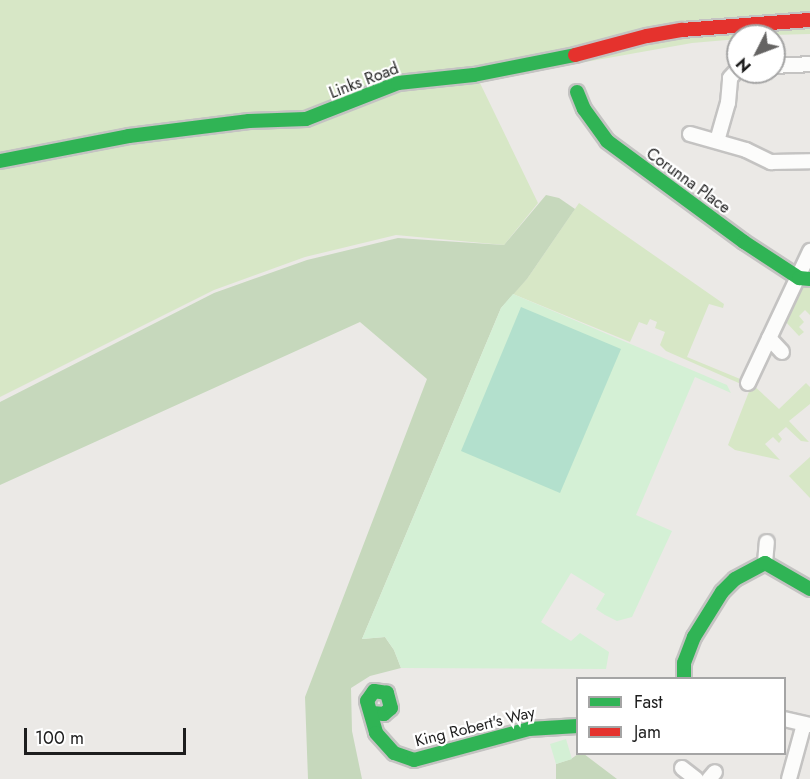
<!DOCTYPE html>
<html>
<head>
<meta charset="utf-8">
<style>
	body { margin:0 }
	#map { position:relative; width:810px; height:779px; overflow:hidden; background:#ebe9e6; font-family:Jost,sans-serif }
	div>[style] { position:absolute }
	.grass>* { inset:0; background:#d7e7c6 }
	.forest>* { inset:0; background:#c6d8bc }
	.park>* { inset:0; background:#d4f0d5 }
	.pitch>* { inset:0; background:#b3e0cd }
	.roads { filter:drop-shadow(2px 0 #c4c3c2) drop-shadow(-2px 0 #c4c3c2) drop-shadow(0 2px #c4c3c2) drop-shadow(0 -2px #c4c3c2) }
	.street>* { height:14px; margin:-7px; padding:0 7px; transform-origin:7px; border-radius:7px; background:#fcfcfb }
	.fast>* { height:14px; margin:-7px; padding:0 7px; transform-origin:7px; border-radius:7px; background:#30b455 }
	.jam>* { height:14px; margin:-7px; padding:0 7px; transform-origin:7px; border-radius:7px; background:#e5322d }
	span { translate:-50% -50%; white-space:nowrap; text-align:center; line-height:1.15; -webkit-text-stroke:4.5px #fff; paint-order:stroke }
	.street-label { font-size:16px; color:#1d1d1d }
	.legend { position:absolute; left:576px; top:677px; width:210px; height:78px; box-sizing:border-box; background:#fff; border:2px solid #a5a5a5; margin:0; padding:8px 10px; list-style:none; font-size:18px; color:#1d1d1d }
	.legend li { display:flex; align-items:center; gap:12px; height:30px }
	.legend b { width:30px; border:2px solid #a5a5a5 }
	.north { position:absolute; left:726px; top:24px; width:60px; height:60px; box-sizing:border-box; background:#fff; border:2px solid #a5a5a5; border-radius:50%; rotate:228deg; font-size:16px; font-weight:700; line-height:24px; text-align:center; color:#1d1d1d }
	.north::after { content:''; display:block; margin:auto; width:21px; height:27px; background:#656463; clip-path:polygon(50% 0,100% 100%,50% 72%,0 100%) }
	.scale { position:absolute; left:24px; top:728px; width:162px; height:27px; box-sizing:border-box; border:3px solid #1d1d1d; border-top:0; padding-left:8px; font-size:18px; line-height:21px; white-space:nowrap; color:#1d1d1d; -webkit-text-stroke:4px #fff; paint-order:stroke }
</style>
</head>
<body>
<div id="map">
	<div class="grass">
		<div style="clip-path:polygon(0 0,810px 0,810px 34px,738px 36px,738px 39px,692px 43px,479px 81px,538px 203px,504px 245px,396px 235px,305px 257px,214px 290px,0 397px)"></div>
		<div style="clip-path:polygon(579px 203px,724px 304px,723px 308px,709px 304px,687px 357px,745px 381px,741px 384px,666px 351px,660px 345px,665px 332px,655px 328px,657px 322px,650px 319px,647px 325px,639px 322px,630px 342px,513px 294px,527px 279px)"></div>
		<div style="clip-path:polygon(810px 284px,810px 315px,805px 310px,799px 316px,804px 322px,799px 327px,804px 332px,799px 336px,785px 321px,779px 332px,799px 285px)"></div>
		<div style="clip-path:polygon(806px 383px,810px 387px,810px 404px,789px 421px,809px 442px,801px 441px,786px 427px,778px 434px,782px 439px,779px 443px,773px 437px,765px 444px,780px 460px,735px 450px,728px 445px,752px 384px,779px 409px)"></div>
		<div style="clip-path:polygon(810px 457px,810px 498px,789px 476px)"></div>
	</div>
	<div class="forest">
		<div style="clip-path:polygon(546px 195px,559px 198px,575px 209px,527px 279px,501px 308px,362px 639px,385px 637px,394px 650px,401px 668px,370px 676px,351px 688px,352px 731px,362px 779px,308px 779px,305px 697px,427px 379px,360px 322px,0 485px,0 402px,214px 293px,307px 260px,398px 238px,504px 245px)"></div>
		<div style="clip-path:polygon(578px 754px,584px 754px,617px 779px,556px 779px,556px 764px,571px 759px)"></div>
	</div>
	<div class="park">
		<div style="clip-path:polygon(513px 294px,727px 385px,731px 393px,695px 377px,636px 515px,672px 531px,632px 617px,617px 621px,605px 615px,596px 609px,605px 594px,571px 573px,541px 622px,571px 641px,580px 633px,609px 652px,606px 669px,401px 668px,394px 650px,385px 637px,362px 639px,501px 308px)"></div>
		<div style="clip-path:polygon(566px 739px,572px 759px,556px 764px,550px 744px)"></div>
	</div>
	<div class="pitch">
		<div style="clip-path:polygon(521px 307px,621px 349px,560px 493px,461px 451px)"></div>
	</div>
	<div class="roads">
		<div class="street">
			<div style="left:774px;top:66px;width:36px;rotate:-3deg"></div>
			<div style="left:690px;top:134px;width:58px;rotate:15.9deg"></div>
			<div style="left:746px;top:150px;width:28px;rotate:26deg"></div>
			<div style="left:771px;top:162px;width:39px;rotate:-1deg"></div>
			<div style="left:717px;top:141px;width:40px;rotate:-74deg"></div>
			<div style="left:728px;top:103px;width:25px;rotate:-85deg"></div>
			<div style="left:730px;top:78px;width:12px;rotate:-48deg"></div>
			<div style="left:769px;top:338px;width:19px;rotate:47deg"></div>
			<div style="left:748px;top:383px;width:146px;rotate:-64.8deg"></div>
			<div style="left:765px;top:563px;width:21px;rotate:-85deg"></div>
			<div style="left:784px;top:719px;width:27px;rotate:13deg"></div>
			<div style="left:682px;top:768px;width:18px;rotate:38deg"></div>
			<div style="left:709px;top:779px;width:9px;rotate:-49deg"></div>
			<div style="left:789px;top:779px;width:57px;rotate:-74.7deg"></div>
		</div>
		<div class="fast">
			<div style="left:577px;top:92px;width:18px;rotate:68deg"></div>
			<div style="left:584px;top:109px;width:39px;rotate:54deg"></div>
			<div style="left:607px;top:141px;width:170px;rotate:36.4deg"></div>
			<div style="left:744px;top:242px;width:66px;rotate:33.2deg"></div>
			<div style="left:799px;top:278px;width:11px;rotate:5deg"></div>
			<div style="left:0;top:161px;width:131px;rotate:-11deg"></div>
			<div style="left:129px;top:136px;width:121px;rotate:-7.1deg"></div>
			<div style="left:249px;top:121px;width:57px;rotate:-2deg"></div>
			<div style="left:306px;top:119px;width:99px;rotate:-21.4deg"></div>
			<div style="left:398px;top:83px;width:76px;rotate:-6deg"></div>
			<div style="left:474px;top:75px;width:103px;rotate:-11.2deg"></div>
			<div style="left:684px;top:678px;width:15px;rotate:-90deg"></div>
			<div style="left:684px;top:663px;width:28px;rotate:-69deg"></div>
			<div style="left:694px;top:637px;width:53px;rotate:-58.1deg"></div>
			<div style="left:722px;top:592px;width:18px;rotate:-45deg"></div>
			<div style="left:735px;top:579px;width:34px;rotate:-28deg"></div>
			<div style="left:765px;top:563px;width:52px;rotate:30deg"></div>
			<div style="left:372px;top:713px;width:12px;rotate:5deg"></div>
			<div style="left:384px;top:714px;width:9px;rotate:-41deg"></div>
			<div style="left:391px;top:708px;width:16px;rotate:-105deg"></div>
			<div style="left:387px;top:693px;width:13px;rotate:-171deg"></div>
			<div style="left:374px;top:691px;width:12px;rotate:125deg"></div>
			<div style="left:367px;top:701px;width:33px;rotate:74deg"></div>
			<div style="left:376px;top:733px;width:27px;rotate:48deg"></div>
			<div style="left:394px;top:753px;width:21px;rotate:19deg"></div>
			<div style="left:414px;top:760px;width:119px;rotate:-15.1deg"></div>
			<div style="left:529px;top:729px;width:49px;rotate:-3.5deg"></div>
		</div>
		<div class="jam">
			<div style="left:575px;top:55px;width:74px;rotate:-14.8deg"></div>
			<div style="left:647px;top:36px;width:36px;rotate:-10deg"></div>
			<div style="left:682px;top:30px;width:128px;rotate:-4.5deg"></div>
		</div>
	</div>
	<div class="street-label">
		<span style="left:364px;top:81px;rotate:-21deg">Links Road</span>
		<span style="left:688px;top:181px;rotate:36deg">Corunna Place</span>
		<span style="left:475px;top:727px;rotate:-14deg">King Robert's Way</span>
	</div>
	<ul class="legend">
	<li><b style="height:8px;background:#30b455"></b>Fast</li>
	<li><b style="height:8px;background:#e5322d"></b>Jam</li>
	</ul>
	<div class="north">N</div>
	<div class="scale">100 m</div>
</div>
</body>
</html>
